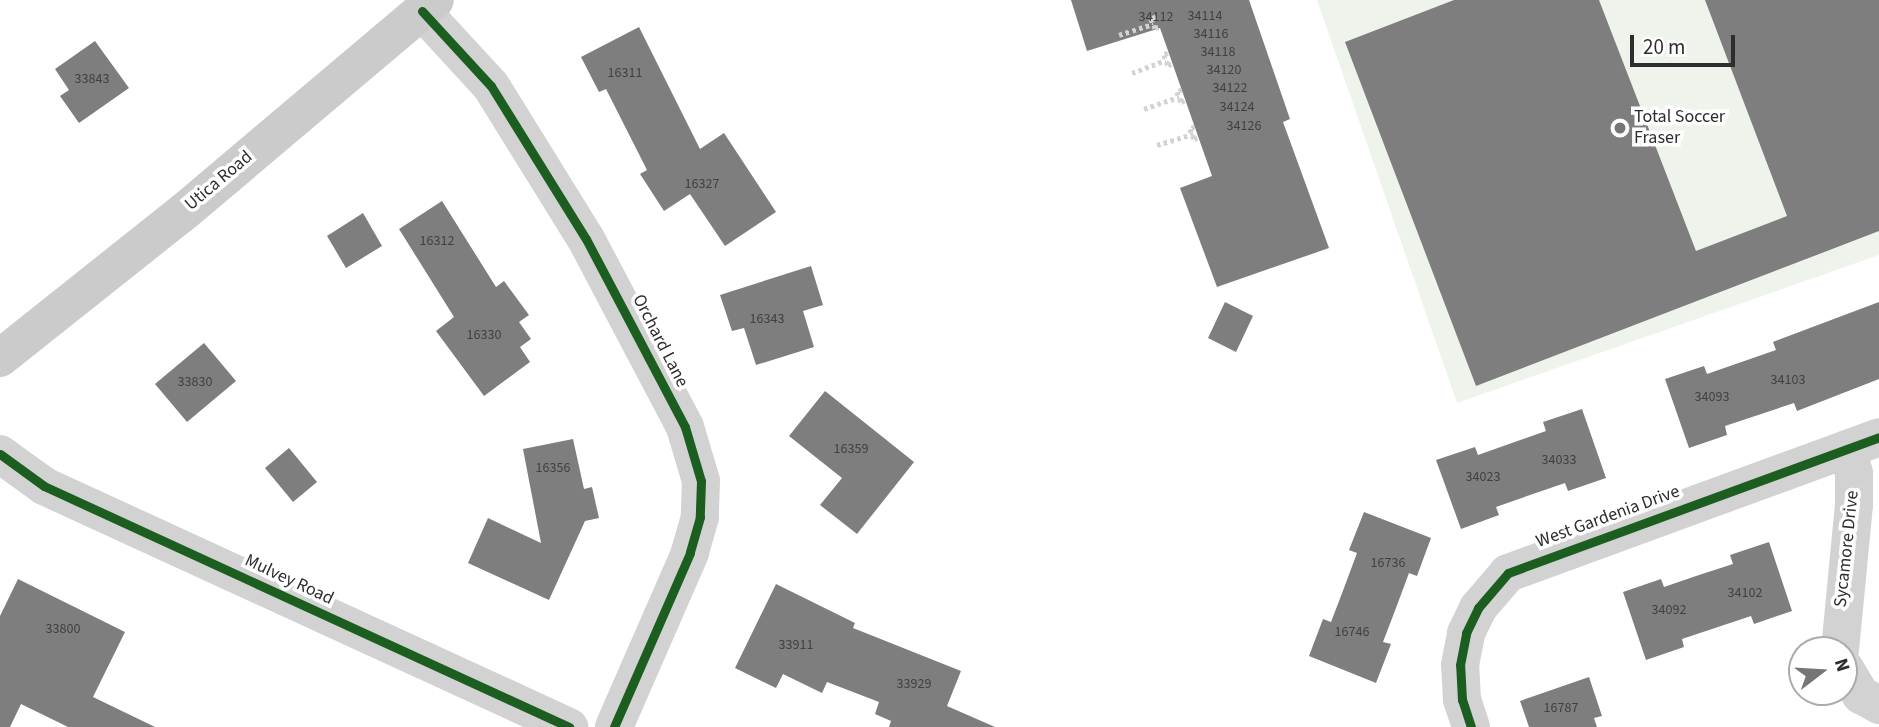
<!DOCTYPE html>
<html>
<head>
<meta charset="utf-8">
<style>
	body { margin:0 }
	#map { position:relative; width:1879px; height:727px; overflow:hidden; background:#fff; font-family:"Source Sans 3",sans-serif }
	div>[style] { position:absolute }
	.green>* { inset:0; background:#eef4eb }
	.building>* { inset:0; background:#7e7e7e }
	.path>* { height:4.5px; margin-top:-2.25px; transform-origin:0; background:repeating-linear-gradient(90deg,#d2d2d2 0 3.5px,transparent 0 7px) }
	.minor>* { height:38px; margin:-19px; padding:0 19px; transform-origin:19px; border-radius:19px; background:#d2d2d2 }
	.secondary>* { height:38px; margin:-19px; padding:0 19px; transform-origin:19px; border-radius:19px; background:#cbcbcb }
	.cycleway>* { height:9px; margin:-4.5px; padding:0 4.5px; transform-origin:4.5px; border-radius:4.5px; background:#1b5e20 }
	.dots>* { width:19px; height:19px; translate:-50% -50%; box-sizing:border-box; border:4px solid #fff; border-radius:50% }
	span { translate:-50% -50%; white-space:nowrap; text-align:center; line-height:1.15; -webkit-text-stroke:7px #fff; paint-order:stroke }
	.number-label { font-size:14px; color:#414141 }
	.number-label span { -webkit-text-stroke-width:0 }
	.poi-label { font-size:18px; color:#2d2d2d }
	.left { translate:0 -50%; text-align:left }
	.street-label { font-size:18px; color:#2d2d2d }
	.north { position:absolute; left:1788px; top:636px; width:70px; height:70px; box-sizing:border-box; background:#fff; border:2px solid #ababab; border-radius:50%; rotate:73deg; font-size:19px; font-weight:700; line-height:28px; text-align:center; color:#2d2d2d }
	.north::after { content:''; display:block; margin:auto; width:24px; height:32px; background:#767676; clip-path:polygon(50% 0,100% 100%,50% 72%,0 100%) }
	.scale { position:absolute; left:1630px; top:35px; width:105px; height:32px; box-sizing:border-box; border:4px solid #2d2d2d; border-top:0; padding-left:9px; font-size:21px; line-height:24px; white-space:nowrap; color:#2d2d2d; -webkit-text-stroke:5px #fff; paint-order:stroke }
</style>
</head>
<body>
<div id="map">
	<div class="green">
		<div style="clip-path:polygon(1317px 0,1879px 0,1879px 255px,1457px 403px)"></div>
	</div>
	<div class="building">
		<div style="clip-path:polygon(1071px 0,1249px 0,1290px 119px,1283px 122px,1329px 248px,1217px 287px,1180px 188px,1212px 176px,1160px 28px,1087px 51px)"></div>
		<div style="clip-path:polygon(1454px 0,1599px 0,1696px 251px,1787px 216px,1705px 0,1879px 0,1879px 231px,1476px 386px,1345px 42px)"></div>
		<div style="clip-path:polygon(639px 27px,700px 149px,724px 133px,776px 212px,725px 246px,690px 194px,664px 211px,640px 174px,647px 170px,606px 89px,599px 92px,581px 57px)"></div>
		<div style="clip-path:polygon(95px 41px,129px 88px,79px 123px,60px 96px,69px 90px,55px 69px)"></div>
		<div style="clip-path:polygon(442px 201px,496px 287px,504px 281px,529px 315px,519px 322px,531px 339px,520px 347px,530px 362px,484px 396px,436px 331px,454px 317px,399px 229px)"></div>
		<div style="clip-path:polygon(363px 213px,382px 246px,346px 268px,327px 236px)"></div>
		<div style="clip-path:polygon(811px 266px,823px 305px,803px 311px,814px 347px,756px 365px,744px 328px,732px 331px,720px 295px)"></div>
		<div style="clip-path:polygon(1225px 302px,1253px 316px,1236px 352px,1208px 338px)"></div>
		<div style="clip-path:polygon(1879px 302px,1879px 379px,1797px 411px,1794px 403px,1725px 426px,1727px 435px,1689px 448px,1665px 379px,1704px 366px,1707px 374px,1776px 350px,1773px 342px)"></div>
		<div style="clip-path:polygon(204px 343px,236px 381px,187px 422px,155px 384px)"></div>
		<div style="clip-path:polygon(825px 391px,914px 462px,857px 534px,820px 505px,842px 478px,789px 436px)"></div>
		<div style="clip-path:polygon(1582px 409px,1606px 478px,1568px 491px,1565px 483px,1530px 495px,1496px 507px,1499px 515px,1461px 529px,1436px 460px,1475px 447px,1478px 455px,1546px 431px,1543px 422px)"></div>
		<div style="clip-path:polygon(573px 439px,584px 489px,592px 487px,599px 518px,585px 521px,549px 600px,468px 563px,488px 518px,541px 543px,523px 449px)"></div>
		<div style="clip-path:polygon(289px 448px,317px 482px,293px 502px,265px 468px)"></div>
		<div style="clip-path:polygon(1364px 512px,1431px 538px,1417px 576px,1409px 573px,1396px 608px,1383px 642px,1391px 644px,1376px 683px,1309px 656px,1323px 619px,1331px 622px,1344px 588px,1357px 553px,1349px 550px)"></div>
		<div style="clip-path:polygon(1769px 542px,1792px 611px,1754px 624px,1751px 616px,1682px 639px,1684px 647px,1646px 660px,1623px 592px,1661px 579px,1664px 587px,1699px 575px,1733px 564px,1730px 555px)"></div>
		<div style="clip-path:polygon(18px 579px,125px 632px,93px 697px,155px 727px,68px 727px,21px 704px,10px 727px,0 727px,0 616px)"></div>
		<div style="clip-path:polygon(776px 584px,855px 623px,853px 628px,961px 671px,947px 706px,995px 727px,889px 727px,891px 721px,875px 714px,879px 702px,827px 682px,822px 693px,783px 674px,776px 688px,735px 668px)"></div>
		<div style="clip-path:polygon(1589px 677px,1602px 716px,1594px 718px,1597px 727px,1529px 727px,1520px 701px)"></div>
	</div>
	<div class="path">
		<div style="left:1156px;top:17px;width:5px;rotate:158deg"></div>
		<div style="left:1151px;top:19px;width:10px;rotate:66deg"></div>
		<div style="left:1155px;top:28px;width:4px;rotate:-14deg"></div>
		<div style="left:1119px;top:35px;width:36px;rotate:-18deg"></div>
		<div style="left:1168px;top:53px;width:4px;rotate:153deg"></div>
		<div style="left:1164px;top:55px;width:11px;rotate:68deg"></div>
		<div style="left:1168px;top:65px;width:4px;rotate:-14deg"></div>
		<div style="left:1132px;top:73px;width:36px;rotate:-21deg"></div>
		<div style="left:1182px;top:90px;width:5px;rotate:158deg"></div>
		<div style="left:1177px;top:92px;width:11px;rotate:68deg"></div>
		<div style="left:1181px;top:102px;width:4px;rotate:-27deg"></div>
		<div style="left:1144px;top:109px;width:37px;rotate:-19deg"></div>
		<div style="left:1195px;top:127px;width:5px;rotate:158deg"></div>
		<div style="left:1190px;top:129px;width:11px;rotate:68deg"></div>
		<div style="left:1194px;top:139px;width:5px;rotate:-22deg"></div>
		<div style="left:1157px;top:145px;width:38px;rotate:-17deg"></div>
	</div>
	<div class="minor">
		<div style="left:422px;top:11px;width:102px;rotate:47.4deg"></div>
		<div style="left:491px;top:86px;width:180px;rotate:58.2deg"></div>
		<div style="left:586px;top:239px;width:212px;rotate:62.2deg"></div>
		<div style="left:685px;top:427px;width:56px;rotate:73.5deg"></div>
		<div style="left:701px;top:481px;width:36px;rotate:92deg"></div>
		<div style="left:700px;top:517px;width:37px;rotate:106deg"></div>
		<div style="left:690px;top:553px;width:190px;rotate:113.6deg"></div>
		<div style="left:0;top:454px;width:54px;rotate:36deg"></div>
		<div style="left:44px;top:486px;width:578px;rotate:24.66deg"></div>
		<div style="left:1840px;top:650px;width:146px;rotate:-84.5deg"></div>
		<div style="left:1854px;top:505px;width:32px;rotate:-90deg"></div>
		<div style="left:1854px;top:473px;width:25px;rotate:-106deg"></div>
		<div style="left:1844px;top:667px;width:33px;rotate:59deg"></div>
		<div style="left:1861px;top:695px;width:21px;rotate:29deg"></div>
		<div style="left:1471px;top:727px;width:28px;rotate:-108deg"></div>
		<div style="left:1462px;top:700px;width:35px;rotate:-93deg"></div>
		<div style="left:1460px;top:665px;width:33px;rotate:-79deg"></div>
		<div style="left:1466px;top:633px;width:28px;rotate:-64deg"></div>
		<div style="left:1478px;top:608px;width:46px;rotate:-49.4deg"></div>
		<div style="left:1508px;top:573px;width:395px;rotate:-20.1deg"></div>
	</div>
	<div class="secondary">
		<div style="left:0;top:358px;width:236px;rotate:-38.5deg"></div>
		<div style="left:185px;top:211px;width:327px;rotate:-40.2deg"></div>
	</div>
	<div class="cycleway">
		<div style="left:422px;top:11px;width:102px;rotate:47.4deg"></div>
		<div style="left:491px;top:86px;width:180px;rotate:58.2deg"></div>
		<div style="left:586px;top:239px;width:212px;rotate:62.2deg"></div>
		<div style="left:685px;top:427px;width:56px;rotate:73.5deg"></div>
		<div style="left:701px;top:481px;width:36px;rotate:92deg"></div>
		<div style="left:700px;top:517px;width:37px;rotate:106deg"></div>
		<div style="left:690px;top:553px;width:190px;rotate:113.6deg"></div>
		<div style="left:0;top:454px;width:54px;rotate:36deg"></div>
		<div style="left:44px;top:486px;width:578px;rotate:24.66deg"></div>
		<div style="left:1471px;top:727px;width:28px;rotate:-108deg"></div>
		<div style="left:1462px;top:700px;width:35px;rotate:-93deg"></div>
		<div style="left:1460px;top:665px;width:33px;rotate:-79deg"></div>
		<div style="left:1466px;top:633px;width:28px;rotate:-64deg"></div>
		<div style="left:1478px;top:608px;width:46px;rotate:-49.4deg"></div>
		<div style="left:1508px;top:573px;width:395px;rotate:-20.1deg"></div>
	</div>
	<div class="dots">
		<div style="left:1620px;top:128px;background:#767676"></div>
	</div>
	<div class="number-label">
		<span style="left:1205px;top:16px">34114</span>
		<span style="left:1156px;top:17px">34112</span>
		<span style="left:1211px;top:34px">34116</span>
		<span style="left:1218px;top:52px">34118</span>
		<span style="left:1224px;top:70px">34120</span>
		<span style="left:625px;top:73px">16311</span>
		<span style="left:92px;top:79px">33843</span>
		<span style="left:1230px;top:88px">34122</span>
		<span style="left:1237px;top:107px">34124</span>
		<span style="left:1244px;top:126px">34126</span>
		<span style="left:702px;top:184px">16327</span>
		<span style="left:437px;top:241px">16312</span>
		<span style="left:767px;top:319px">16343</span>
		<span style="left:484px;top:335px">16330</span>
		<span style="left:1788px;top:380px">34103</span>
		<span style="left:195px;top:382px">33830</span>
		<span style="left:1712px;top:397px">34093</span>
		<span style="left:851px;top:449px">16359</span>
		<span style="left:1559px;top:460px">34033</span>
		<span style="left:553px;top:468px">16356</span>
		<span style="left:1483px;top:477px">34023</span>
		<span style="left:1388px;top:563px">16736</span>
		<span style="left:1745px;top:593px">34102</span>
		<span style="left:1669px;top:610px">34092</span>
		<span style="left:63px;top:629px">33800</span>
		<span style="left:1352px;top:632px">16746</span>
		<span style="left:796px;top:645px">33911</span>
		<span style="left:914px;top:684px">33929</span>
		<span style="left:1561px;top:708px">16787</span>
	</div>
	<div class="poi-label">
		<span class="left" style="left:1634px;top:128px">Total Soccer<br>Fraser</span>
	</div>
	<div class="street-label">
		<span style="left:219px;top:181px;rotate:-40deg">Utica Road</span>
		<span style="left:660px;top:341px;rotate:63deg">Orchard Lane</span>
		<span style="left:1608px;top:517px;rotate:-20deg">West Gardenia Drive</span>
		<span style="left:1847px;top:549px;rotate:-84deg">Sycamore Drive</span>
		<span style="left:289px;top:580px;rotate:25deg">Mulvey Road</span>
	</div>
	<div class="north">N</div>
	<div class="scale">20 m</div>
</div>
</body>
</html>
